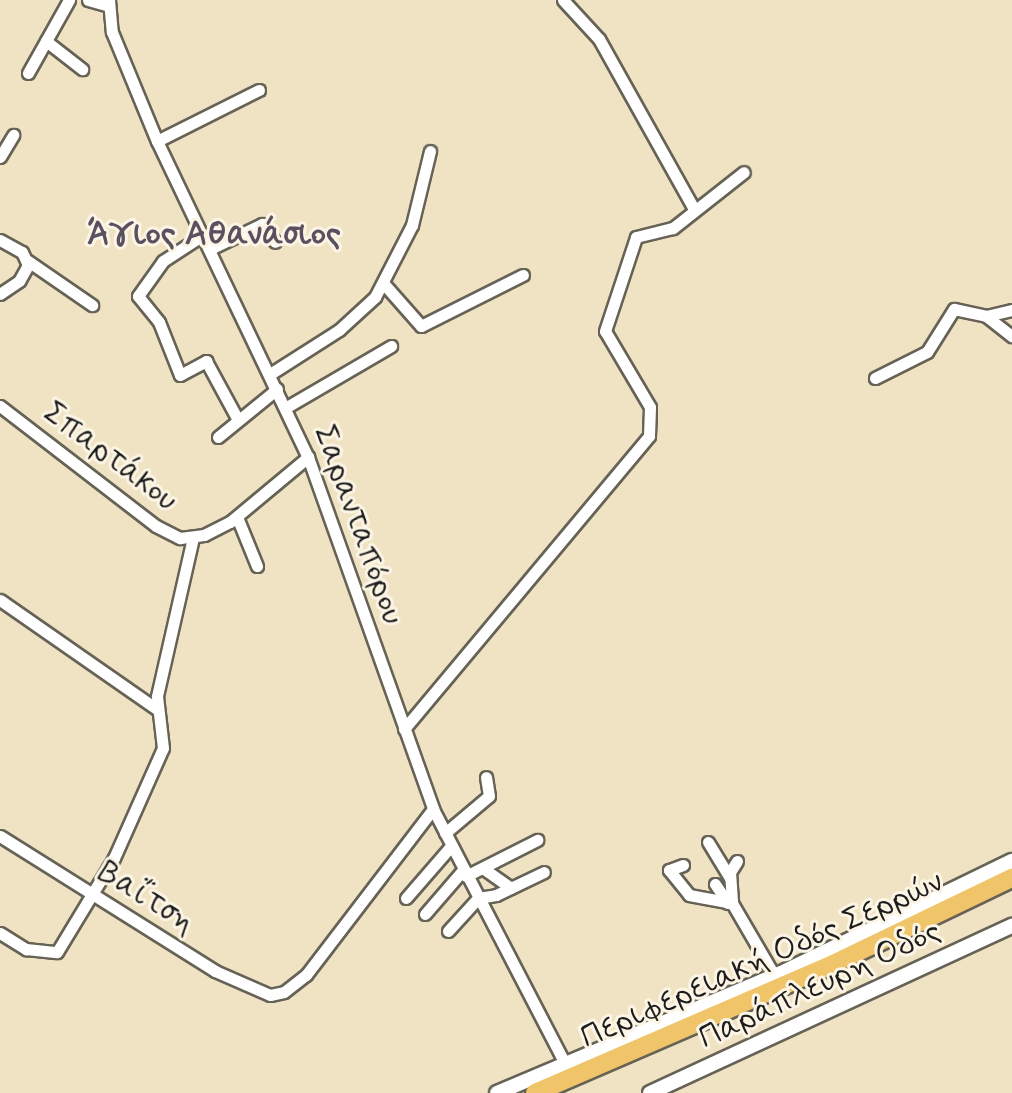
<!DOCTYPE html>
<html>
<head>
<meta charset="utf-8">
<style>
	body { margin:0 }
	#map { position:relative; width:1012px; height:1093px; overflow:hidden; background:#f0e3c3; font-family:Mynerve,sans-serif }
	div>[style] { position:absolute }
	.roads { filter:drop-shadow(2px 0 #666256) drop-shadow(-2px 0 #666256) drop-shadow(0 2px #666256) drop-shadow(0 -2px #666256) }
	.minor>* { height:11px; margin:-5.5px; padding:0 5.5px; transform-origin:5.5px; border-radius:5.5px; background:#fff }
	.tertiary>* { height:14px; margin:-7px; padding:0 7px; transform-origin:7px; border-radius:7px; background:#fff }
	.primary>* { height:18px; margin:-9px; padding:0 9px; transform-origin:9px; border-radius:9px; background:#f0c469 }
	span { translate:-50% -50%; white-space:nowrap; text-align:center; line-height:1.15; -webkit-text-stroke:6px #fcf5e5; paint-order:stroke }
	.street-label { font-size:32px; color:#1c1c1c }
	.neighbourhood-label { font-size:34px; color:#5a505f; font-weight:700 }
</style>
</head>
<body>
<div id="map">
	<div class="roads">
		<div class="minor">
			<div style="left:88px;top:0;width:22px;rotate:16deg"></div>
			<div style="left:109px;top:0;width:32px;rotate:85deg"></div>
			<div style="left:112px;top:32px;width:118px;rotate:67.6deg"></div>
			<div style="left:157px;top:141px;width:350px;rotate:64.5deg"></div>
			<div style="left:308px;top:457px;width:374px;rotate:70.4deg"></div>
			<div style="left:433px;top:809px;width:289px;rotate:62.6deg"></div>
			<div style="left:563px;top:0;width:53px;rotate:47.3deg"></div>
			<div style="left:599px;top:39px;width:195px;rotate:60.8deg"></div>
			<div style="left:46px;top:41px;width:46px;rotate:37.9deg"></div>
			<div style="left:28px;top:73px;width:84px;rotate:-60.7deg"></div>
			<div style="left:157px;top:141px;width:114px;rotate:-26.6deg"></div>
			<div style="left:0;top:157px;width:26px;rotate:-59deg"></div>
			<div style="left:203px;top:235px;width:48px;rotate:147deg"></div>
			<div style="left:163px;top:261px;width:43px;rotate:125.5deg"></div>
			<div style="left:138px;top:296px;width:33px;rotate:51deg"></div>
			<div style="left:159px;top:322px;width:57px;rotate:68.4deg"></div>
			<div style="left:180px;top:375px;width:30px;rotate:-28deg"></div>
			<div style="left:206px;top:361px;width:67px;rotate:61.5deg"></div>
			<div style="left:0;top:240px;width:25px;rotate:29deg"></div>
			<div style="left:22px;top:252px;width:14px;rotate:65deg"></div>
			<div style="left:28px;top:265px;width:18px;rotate:119deg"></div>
			<div style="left:19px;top:281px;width:23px;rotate:146deg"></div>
			<div style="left:210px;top:249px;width:58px;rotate:-25.7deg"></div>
			<div style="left:262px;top:224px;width:22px;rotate:54deg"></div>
			<div style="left:28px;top:261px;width:78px;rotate:34.5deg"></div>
			<div style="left:384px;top:284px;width:56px;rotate:48.6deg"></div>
			<div style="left:421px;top:326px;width:114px;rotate:-26.6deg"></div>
			<div style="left:986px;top:316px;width:27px;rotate:-13deg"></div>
			<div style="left:270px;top:374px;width:82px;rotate:-32.5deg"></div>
			<div style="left:339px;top:330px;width:49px;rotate:-42.5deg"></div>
			<div style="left:375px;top:297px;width:81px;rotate:-62.8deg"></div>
			<div style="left:412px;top:225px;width:76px;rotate:-76.3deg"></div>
			<div style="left:875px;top:378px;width:58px;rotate:-26.6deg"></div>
			<div style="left:927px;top:352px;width:51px;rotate:-57.9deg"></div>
			<div style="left:954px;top:309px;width:33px;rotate:12deg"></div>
			<div style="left:986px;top:316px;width:33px;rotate:38deg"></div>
			<div style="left:0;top:406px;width:197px;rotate:37.6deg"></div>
			<div style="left:156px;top:526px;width:27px;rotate:27deg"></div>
			<div style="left:180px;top:538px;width:24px;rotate:-7deg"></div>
			<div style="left:204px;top:535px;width:29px;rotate:-27deg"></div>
			<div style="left:230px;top:522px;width:102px;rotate:-39.8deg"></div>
			<div style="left:285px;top:408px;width:123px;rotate:-30.3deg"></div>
			<div style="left:218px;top:437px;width:76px;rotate:-39.1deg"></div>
			<div style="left:237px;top:517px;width:53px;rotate:67.8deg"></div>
			<div style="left:0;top:600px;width:191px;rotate:34.8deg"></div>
			<div style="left:404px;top:729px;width:382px;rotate:-50.1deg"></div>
			<div style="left:649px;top:436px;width:29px;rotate:-88deg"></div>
			<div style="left:650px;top:407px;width:88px;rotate:-120.6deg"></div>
			<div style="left:605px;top:331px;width:99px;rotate:-71.7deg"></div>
			<div style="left:636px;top:237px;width:38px;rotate:-14deg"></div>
			<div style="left:673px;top:228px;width:90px;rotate:-38.3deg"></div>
			<div style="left:445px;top:833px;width:57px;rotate:-40.1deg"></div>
			<div style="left:489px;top:796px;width:19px;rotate:-99deg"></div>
			<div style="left:0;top:836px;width:254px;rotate:32.1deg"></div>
			<div style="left:215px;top:971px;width:60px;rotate:23.6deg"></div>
			<div style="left:270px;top:995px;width:14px;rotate:-12deg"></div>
			<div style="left:284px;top:992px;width:28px;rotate:-38deg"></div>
			<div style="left:306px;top:975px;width:209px;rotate:-52.6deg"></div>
			<div style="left:708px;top:842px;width:42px;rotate:58.6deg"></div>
			<div style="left:737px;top:861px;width:13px;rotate:122deg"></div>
			<div style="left:730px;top:872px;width:31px;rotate:86deg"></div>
			<div style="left:732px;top:903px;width:83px;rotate:59.7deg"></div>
			<div style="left:683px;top:865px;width:15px;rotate:160deg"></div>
			<div style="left:669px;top:870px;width:32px;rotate:51deg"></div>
			<div style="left:689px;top:895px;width:44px;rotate:10.5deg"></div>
			<div style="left:484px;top:869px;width:33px;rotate:35deg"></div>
			<div style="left:466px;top:876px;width:80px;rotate:-26.9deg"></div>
			<div style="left:715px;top:884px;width:23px;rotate:56deg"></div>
			<div style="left:406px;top:898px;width:69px;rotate:-49.1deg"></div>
			<div style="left:425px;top:914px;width:58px;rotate:-49.2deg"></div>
			<div style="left:448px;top:931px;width:45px;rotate:-47.7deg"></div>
			<div style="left:478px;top:898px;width:18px;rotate:-9deg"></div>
			<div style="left:496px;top:895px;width:53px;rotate:-25.6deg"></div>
			<div style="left:0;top:933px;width:31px;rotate:32deg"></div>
			<div style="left:26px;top:949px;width:31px;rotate:6deg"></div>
			<div style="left:57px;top:952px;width:110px;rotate:-58.8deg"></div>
			<div style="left:114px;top:858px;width:120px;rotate:-66deg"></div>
			<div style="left:163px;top:748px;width:52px;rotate:-96.6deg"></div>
			<div style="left:157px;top:696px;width:162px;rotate:-77.2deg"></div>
		</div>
		<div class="tertiary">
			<div style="left:497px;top:1093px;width:306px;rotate:-22.9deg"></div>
			<div style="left:779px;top:974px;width:259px;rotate:-25.9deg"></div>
			<div style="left:650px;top:1093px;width:399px;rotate:-24.8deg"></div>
		</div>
		<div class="primary">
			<div style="left:535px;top:1093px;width:325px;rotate:-23.4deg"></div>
			<div style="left:833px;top:964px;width:199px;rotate:-25.7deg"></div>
		</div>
	</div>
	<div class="street-label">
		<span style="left:110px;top:457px;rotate:37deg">Σπαρτάκου</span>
		<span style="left:358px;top:525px;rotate:70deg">Σαρανταπόρου</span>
		<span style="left:146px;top:898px;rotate:32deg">Βαΐτση</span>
		<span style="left:762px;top:960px;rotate:-24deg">Περιφερειακή Οδός Σερρών</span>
		<span style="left:820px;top:985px;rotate:-25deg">Παράπλευρη Οδός</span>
	</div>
	<div class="neighbourhood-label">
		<span style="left:214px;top:235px">Άγιος Αθανάσιος</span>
	</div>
</div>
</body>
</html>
